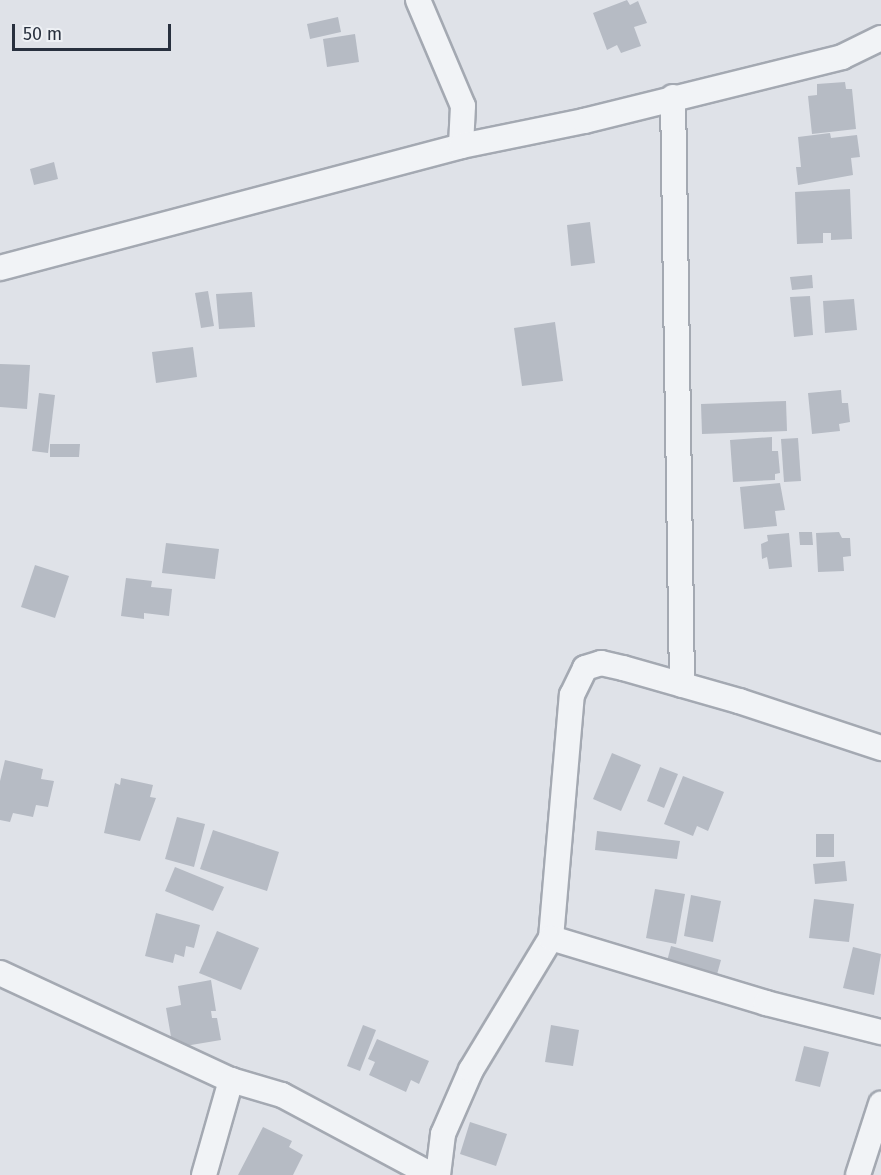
<!DOCTYPE html>
<html>
<head>
<meta charset="utf-8">
<style>
	body { margin:0 }
	#map { position:relative; width:881px; height:1175px; overflow:hidden; background:#dfe2e8; font-family:"Fira Sans",sans-serif }
	div>[style] { position:absolute }
	.building>* { inset:0; background:#b6bbc4 }
	.roads { filter:drop-shadow(2px 0 #a4a9b2) drop-shadow(-2px 0 #a4a9b2) drop-shadow(0 2px #a4a9b2) drop-shadow(0 -2px #a4a9b2) }
	.street>* { height:24px; margin:-12px; padding:0 12px; transform-origin:12px; border-radius:12px; background:#f1f3f6 }
	span { translate:-50% -50%; white-space:nowrap; text-align:center; line-height:1.15; -webkit-text-stroke:4.5px #eef1f5; paint-order:stroke }
	.scale { position:absolute; left:12px; top:24px; width:159px; height:27px; box-sizing:border-box; border:3px solid #28303e; border-top:0; padding-left:8px; font-size:18px; line-height:21px; white-space:nowrap; color:#28303e; -webkit-text-stroke:4px #eef1f5; paint-order:stroke }
</style>
</head>
<body>
<div id="map">
	<div class="building">
		<div style="clip-path:polygon(627px 0,630px 5px,638px 1px,647px 23px,634px 27px,641px 46px,621px 53px,617px 45px,607px 50px,593px 13px)"></div>
		<div style="clip-path:polygon(338px 17px,341px 32px,310px 39px,307px 24px)"></div>
		<div style="clip-path:polygon(355px 34px,359px 62px,327px 67px,323px 39px)"></div>
		<div style="clip-path:polygon(845px 82px,846px 89px,852px 89px,856px 129px,812px 134px,808px 96px,817px 95px,817px 84px)"></div>
		<div style="clip-path:polygon(830px 133px,831px 138px,857px 135px,860px 157px,851px 158px,853px 175px,798px 185px,796px 167px,801px 167px,798px 137px)"></div>
		<div style="clip-path:polygon(54px 162px,58px 179px,34px 185px,30px 169px)"></div>
		<div style="clip-path:polygon(850px 189px,852px 239px,831px 240px,831px 233px,823px 233px,823px 243px,797px 244px,795px 192px)"></div>
		<div style="clip-path:polygon(590px 222px,595px 263px,571px 266px,567px 225px)"></div>
		<div style="clip-path:polygon(812px 275px,813px 288px,792px 290px,790px 277px)"></div>
		<div style="clip-path:polygon(208px 291px,214px 326px,201px 328px,195px 293px)"></div>
		<div style="clip-path:polygon(252px 292px,255px 327px,219px 329px,216px 294px)"></div>
		<div style="clip-path:polygon(810px 296px,813px 335px,794px 337px,790px 297px)"></div>
		<div style="clip-path:polygon(854px 299px,857px 330px,825px 333px,823px 301px)"></div>
		<div style="clip-path:polygon(555px 322px,563px 381px,522px 386px,514px 328px)"></div>
		<div style="clip-path:polygon(193px 347px,197px 377px,156px 383px,152px 352px)"></div>
		<div style="clip-path:polygon(0 364px,30px 365px,27px 409px,0 407px)"></div>
		<div style="clip-path:polygon(841px 390px,842px 403px,848px 403px,850px 422px,839px 424px,840px 431px,812px 434px,808px 393px)"></div>
		<div style="clip-path:polygon(39px 393px,55px 395px,48px 453px,32px 451px)"></div>
		<div style="clip-path:polygon(786px 401px,787px 431px,702px 434px,701px 404px)"></div>
		<div style="clip-path:polygon(772px 437px,772px 451px,778px 451px,780px 473px,775px 474px,775px 480px,733px 482px,730px 440px)"></div>
		<div style="clip-path:polygon(798px 438px,801px 481px,784px 482px,781px 439px)"></div>
		<div style="clip-path:polygon(50px 444px,80px 444px,79px 457px,50px 457px)"></div>
		<div style="clip-path:polygon(780px 483px,785px 510px,775px 511px,777px 526px,744px 529px,740px 487px)"></div>
		<div style="clip-path:polygon(799px 532px,812px 532px,813px 545px,800px 545px)"></div>
		<div style="clip-path:polygon(839px 532px,842px 538px,850px 538px,851px 556px,843px 557px,844px 571px,818px 572px,816px 533px)"></div>
		<div style="clip-path:polygon(789px 533px,792px 567px,769px 569px,767px 557px,762px 559px,761px 544px,768px 541px,767px 535px)"></div>
		<div style="clip-path:polygon(166px 543px,219px 549px,215px 579px,162px 573px)"></div>
		<div style="clip-path:polygon(35px 565px,69px 576px,55px 618px,21px 607px)"></div>
		<div style="clip-path:polygon(126px 578px,152px 581px,151px 587px,172px 589px,169px 616px,144px 613px,144px 619px,121px 616px)"></div>
		<div style="clip-path:polygon(612px 753px,641px 765px,621px 811px,593px 799px)"></div>
		<div style="clip-path:polygon(5px 760px,43px 769px,41px 779px,54px 781px,48px 807px,36px 805px,33px 817px,13px 813px,10px 822px,0 820px,0 781px)"></div>
		<div style="clip-path:polygon(660px 767px,678px 774px,664px 808px,647px 801px)"></div>
		<div style="clip-path:polygon(683px 776px,724px 792px,708px 831px,697px 826px,693px 836px,664px 824px)"></div>
		<div style="clip-path:polygon(121px 778px,153px 785px,150px 797px,156px 798px,140px 841px,104px 833px,115px 783px,120px 785px)"></div>
		<div style="clip-path:polygon(177px 817px,205px 824px,194px 867px,165px 859px)"></div>
		<div style="clip-path:polygon(213px 830px,279px 852px,267px 891px,200px 869px)"></div>
		<div style="clip-path:polygon(597px 831px,680px 841px,677px 859px,595px 850px)"></div>
		<div style="clip-path:polygon(816px 834px,834px 834px,834px 857px,816px 857px)"></div>
		<div style="clip-path:polygon(845px 861px,847px 881px,815px 884px,813px 864px)"></div>
		<div style="clip-path:polygon(175px 867px,224px 887px,213px 911px,165px 891px)"></div>
		<div style="clip-path:polygon(655px 889px,685px 894px,676px 944px,646px 938px)"></div>
		<div style="clip-path:polygon(691px 895px,721px 901px,713px 942px,684px 936px)"></div>
		<div style="clip-path:polygon(814px 899px,854px 904px,849px 942px,809px 938px)"></div>
		<div style="clip-path:polygon(156px 913px,200px 925px,194px 948px,186px 946px,184px 957px,175px 954px,173px 963px,145px 956px)"></div>
		<div style="clip-path:polygon(217px 931px,259px 948px,241px 990px,199px 973px)"></div>
		<div style="clip-path:polygon(671px 946px,721px 960px,716px 978px,666px 965px)"></div>
		<div style="clip-path:polygon(853px 947px,881px 954px,874px 995px,843px 988px)"></div>
		<div style="clip-path:polygon(211px 980px,216px 1011px,211px 1011px,212px 1018px,217px 1018px,221px 1040px,173px 1048px,166px 1008px,181px 1005px,178px 986px)"></div>
		<div style="clip-path:polygon(363px 1025px,376px 1030px,360px 1071px,347px 1066px)"></div>
		<div style="clip-path:polygon(551px 1025px,579px 1030px,573px 1066px,545px 1062px)"></div>
		<div style="clip-path:polygon(377px 1039px,429px 1061px,419px 1084px,411px 1080px,406px 1092px,369px 1075px,375px 1062px,368px 1059px)"></div>
		<div style="clip-path:polygon(804px 1046px,829px 1052px,820px 1087px,795px 1081px)"></div>
		<div style="clip-path:polygon(470px 1122px,507px 1134px,496px 1166px,460px 1154px)"></div>
		<div style="clip-path:polygon(263px 1127px,292px 1141px,289px 1147px,303px 1155px,293px 1175px,238px 1175px)"></div>
	</div>
	<div class="roads">
		<div class="street">
			<div style="left:418px;top:0;width:115px;rotate:67deg"></div>
			<div style="left:463px;top:106px;width:40px;rotate:92.9deg"></div>
			<div style="left:673px;top:97px;width:588px;rotate:89.12deg"></div>
			<div style="left:0;top:268px;width:477px;rotate:-14.8deg"></div>
			<div style="left:461px;top:146px;width:126px;rotate:-11.5deg"></div>
			<div style="left:584px;top:121px;width:266px;rotate:-13.9deg"></div>
			<div style="left:842px;top:57px;width:43px;rotate:-26deg"></div>
			<div style="left:551px;top:938px;width:244px;rotate:-85.1deg"></div>
			<div style="left:572px;top:695px;width:30px;rotate:-64deg"></div>
			<div style="left:585px;top:668px;width:17px;rotate:-17deg"></div>
			<div style="left:601px;top:663px;width:23px;rotate:13deg"></div>
			<div style="left:623px;top:668px;width:121px;rotate:15.9deg"></div>
			<div style="left:739px;top:701px;width:150px;rotate:18.3deg"></div>
			<div style="left:0;top:973px;width:255px;rotate:24.9deg"></div>
			<div style="left:231px;top:1080px;width:53px;rotate:16.4deg"></div>
			<div style="left:282px;top:1095px;width:170px;rotate:28.1deg"></div>
			<div style="left:204px;top:1175px;width:99px;rotate:-74.1deg"></div>
			<div style="left:438px;top:1175px;width:41px;rotate:-83deg"></div>
			<div style="left:443px;top:1134px;width:70px;rotate:-66.4deg"></div>
			<div style="left:471px;top:1070px;width:154px;rotate:-58.8deg"></div>
			<div style="left:551px;top:938px;width:225px;rotate:16.8deg"></div>
			<div style="left:766px;top:1003px;width:119px;rotate:14.2deg"></div>
			<div style="left:858px;top:1175px;width:75px;rotate:-72.1deg"></div>
		</div>
	</div>
	<div class="scale">50 m</div>
</div>
</body>
</html>
